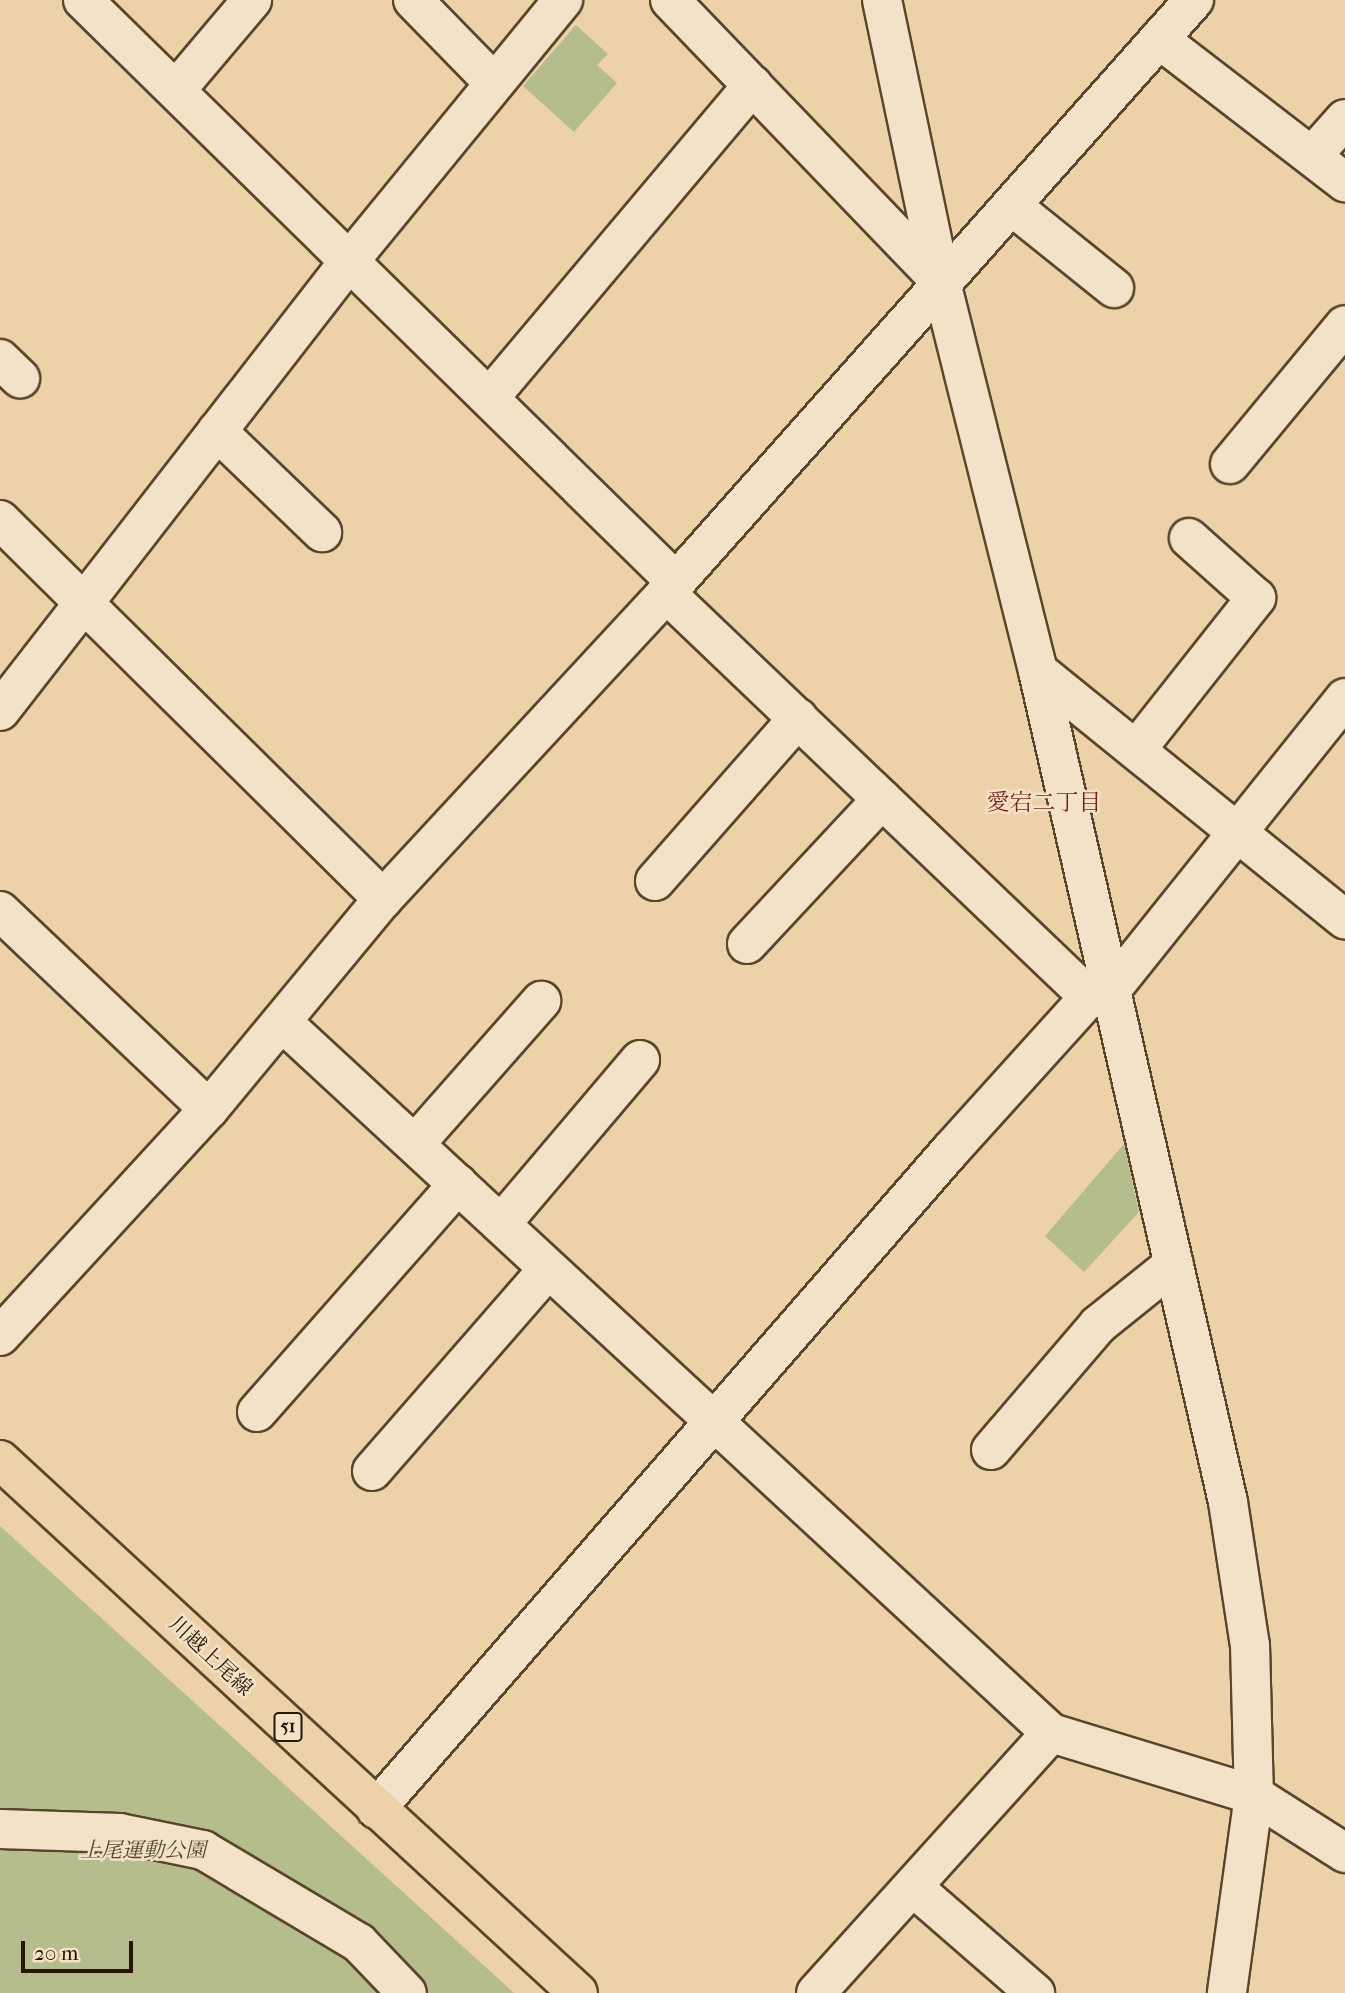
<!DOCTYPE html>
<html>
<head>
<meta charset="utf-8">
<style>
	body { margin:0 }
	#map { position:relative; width:1345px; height:1993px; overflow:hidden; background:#edd2a9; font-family:"IM FELL French Canon","Noto Serif JP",serif }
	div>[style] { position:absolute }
	.green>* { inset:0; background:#b4bd8b }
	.roads { filter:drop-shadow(2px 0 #59462a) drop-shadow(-2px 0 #59462a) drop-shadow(0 2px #59462a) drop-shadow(0 -2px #59462a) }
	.minor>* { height:38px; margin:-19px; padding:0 19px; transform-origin:19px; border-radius:19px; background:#f3e2c7 }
	.major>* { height:38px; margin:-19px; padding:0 19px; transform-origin:19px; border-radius:19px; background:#edd2a9 }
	span { translate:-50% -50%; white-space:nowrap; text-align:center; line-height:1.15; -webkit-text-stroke:5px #f3e2c7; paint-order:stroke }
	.shield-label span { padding:2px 5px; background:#f3e2c7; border:2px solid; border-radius:5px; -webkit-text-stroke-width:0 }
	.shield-label { font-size:19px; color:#281700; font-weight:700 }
	.street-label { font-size:21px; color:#281700 }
	.park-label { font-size:21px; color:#52492a; font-style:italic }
	.neighbourhood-label { font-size:23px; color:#7a1f14 }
	.scale { position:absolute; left:21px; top:1941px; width:112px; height:32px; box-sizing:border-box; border:4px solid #281700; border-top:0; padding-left:9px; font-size:21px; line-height:24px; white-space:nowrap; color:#281700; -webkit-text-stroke:5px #f3e2c7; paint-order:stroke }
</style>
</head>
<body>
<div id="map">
	<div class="green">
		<div style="clip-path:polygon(576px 25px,608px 54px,597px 65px,617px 83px,574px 132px,523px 86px)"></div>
		<div style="clip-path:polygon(1124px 1144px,1139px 1212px,1084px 1272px,1045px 1236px)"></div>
		<div style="clip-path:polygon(0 1526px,514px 1993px,0 1993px)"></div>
	</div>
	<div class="roads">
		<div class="minor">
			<div style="left:83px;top:0;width:829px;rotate:44.46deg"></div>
			<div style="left:413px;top:0;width:115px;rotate:45.7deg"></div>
			<div style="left:670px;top:0;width:391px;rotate:46.1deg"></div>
			<div style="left:882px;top:0;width:288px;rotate:78.2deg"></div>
			<div style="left:941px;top:282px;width:401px;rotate:76deg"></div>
			<div style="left:1038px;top:671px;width:852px;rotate:77.12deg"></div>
			<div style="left:1228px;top:1502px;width:145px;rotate:81.3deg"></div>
			<div style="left:1250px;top:1645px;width:150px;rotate:88.5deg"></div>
			<div style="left:1254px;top:1795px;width:200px;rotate:97.8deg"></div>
			<div style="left:1159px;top:39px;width:235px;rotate:37.6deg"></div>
			<div style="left:176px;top:90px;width:118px;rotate:-49.8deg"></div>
			<div style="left:1313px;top:155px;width:48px;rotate:-48.4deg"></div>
			<div style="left:1012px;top:206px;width:131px;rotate:38.8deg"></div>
			<div style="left:0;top:359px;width:28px;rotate:44deg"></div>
			<div style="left:490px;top:397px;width:408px;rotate:-49.9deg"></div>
			<div style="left:217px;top:431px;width:146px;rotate:43.9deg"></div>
			<div style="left:1230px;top:464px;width:180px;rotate:-50.4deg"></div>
			<div style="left:0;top:520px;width:539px;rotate:44.7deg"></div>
			<div style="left:666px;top:593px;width:585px;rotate:43.68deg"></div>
			<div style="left:1038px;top:671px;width:395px;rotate:39deg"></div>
			<div style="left:0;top:711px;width:572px;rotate:-52.17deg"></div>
			<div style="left:351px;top:259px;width:335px;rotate:-50.7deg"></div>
			<div style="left:1136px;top:750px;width:194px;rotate:-51.7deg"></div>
			<div style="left:1256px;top:598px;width:90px;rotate:-138.2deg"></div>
			<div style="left:655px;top:881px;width:217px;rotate:-48.7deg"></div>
			<div style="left:0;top:911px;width:288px;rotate:43.5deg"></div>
			<div style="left:747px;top:944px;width:198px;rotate:-47deg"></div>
			<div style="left:283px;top:1023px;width:1046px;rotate:42.75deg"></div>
			<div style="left:1051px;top:1733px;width:212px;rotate:17deg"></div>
			<div style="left:1254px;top:1795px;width:108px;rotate:32.5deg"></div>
			<div style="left:415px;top:1144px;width:191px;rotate:-48.6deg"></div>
			<div style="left:501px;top:1224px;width:215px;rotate:-49.7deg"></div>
			<div style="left:0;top:1336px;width:309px;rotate:-47.4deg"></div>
			<div style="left:209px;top:1109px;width:273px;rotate:-50.4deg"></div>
			<div style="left:383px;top:899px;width:417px;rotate:-47.2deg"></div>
			<div style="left:666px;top:593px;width:794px;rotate:-48.32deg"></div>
			<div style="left:257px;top:1412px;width:304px;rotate:-48.6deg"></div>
			<div style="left:991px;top:1450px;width:165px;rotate:-49.4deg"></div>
			<div style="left:1098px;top:1325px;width:97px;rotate:-38.8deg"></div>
			<div style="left:372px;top:1471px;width:268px;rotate:-48.9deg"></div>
			<div style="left:376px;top:1809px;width:873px;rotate:-48.9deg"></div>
			<div style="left:950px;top:1151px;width:207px;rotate:-47.9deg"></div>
			<div style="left:1089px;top:997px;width:23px;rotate:-18deg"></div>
			<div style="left:1111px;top:990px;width:374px;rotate:-51.3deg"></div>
			<div style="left:0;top:1829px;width:120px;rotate:1.9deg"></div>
			<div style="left:120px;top:1833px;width:85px;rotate:11.6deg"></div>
			<div style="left:203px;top:1850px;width:182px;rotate:30.8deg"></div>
			<div style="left:359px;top:1943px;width:69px;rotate:46.2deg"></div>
			<div style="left:913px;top:1887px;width:162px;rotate:41deg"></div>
			<div style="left:816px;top:1993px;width:350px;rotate:-47.9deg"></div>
		</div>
		<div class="major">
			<div style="left:0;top:1460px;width:786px;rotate:42.68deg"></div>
		</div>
	</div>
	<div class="shield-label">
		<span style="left:288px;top:1727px">51</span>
	</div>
	<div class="street-label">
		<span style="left:211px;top:1656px;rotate:43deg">川越上尾線</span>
	</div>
	<div class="park-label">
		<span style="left:143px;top:1850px">上尾運動公園</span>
	</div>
	<div class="neighbourhood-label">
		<span style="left:1044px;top:803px">愛宕二丁目</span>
	</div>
	<div class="scale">20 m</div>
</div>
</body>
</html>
